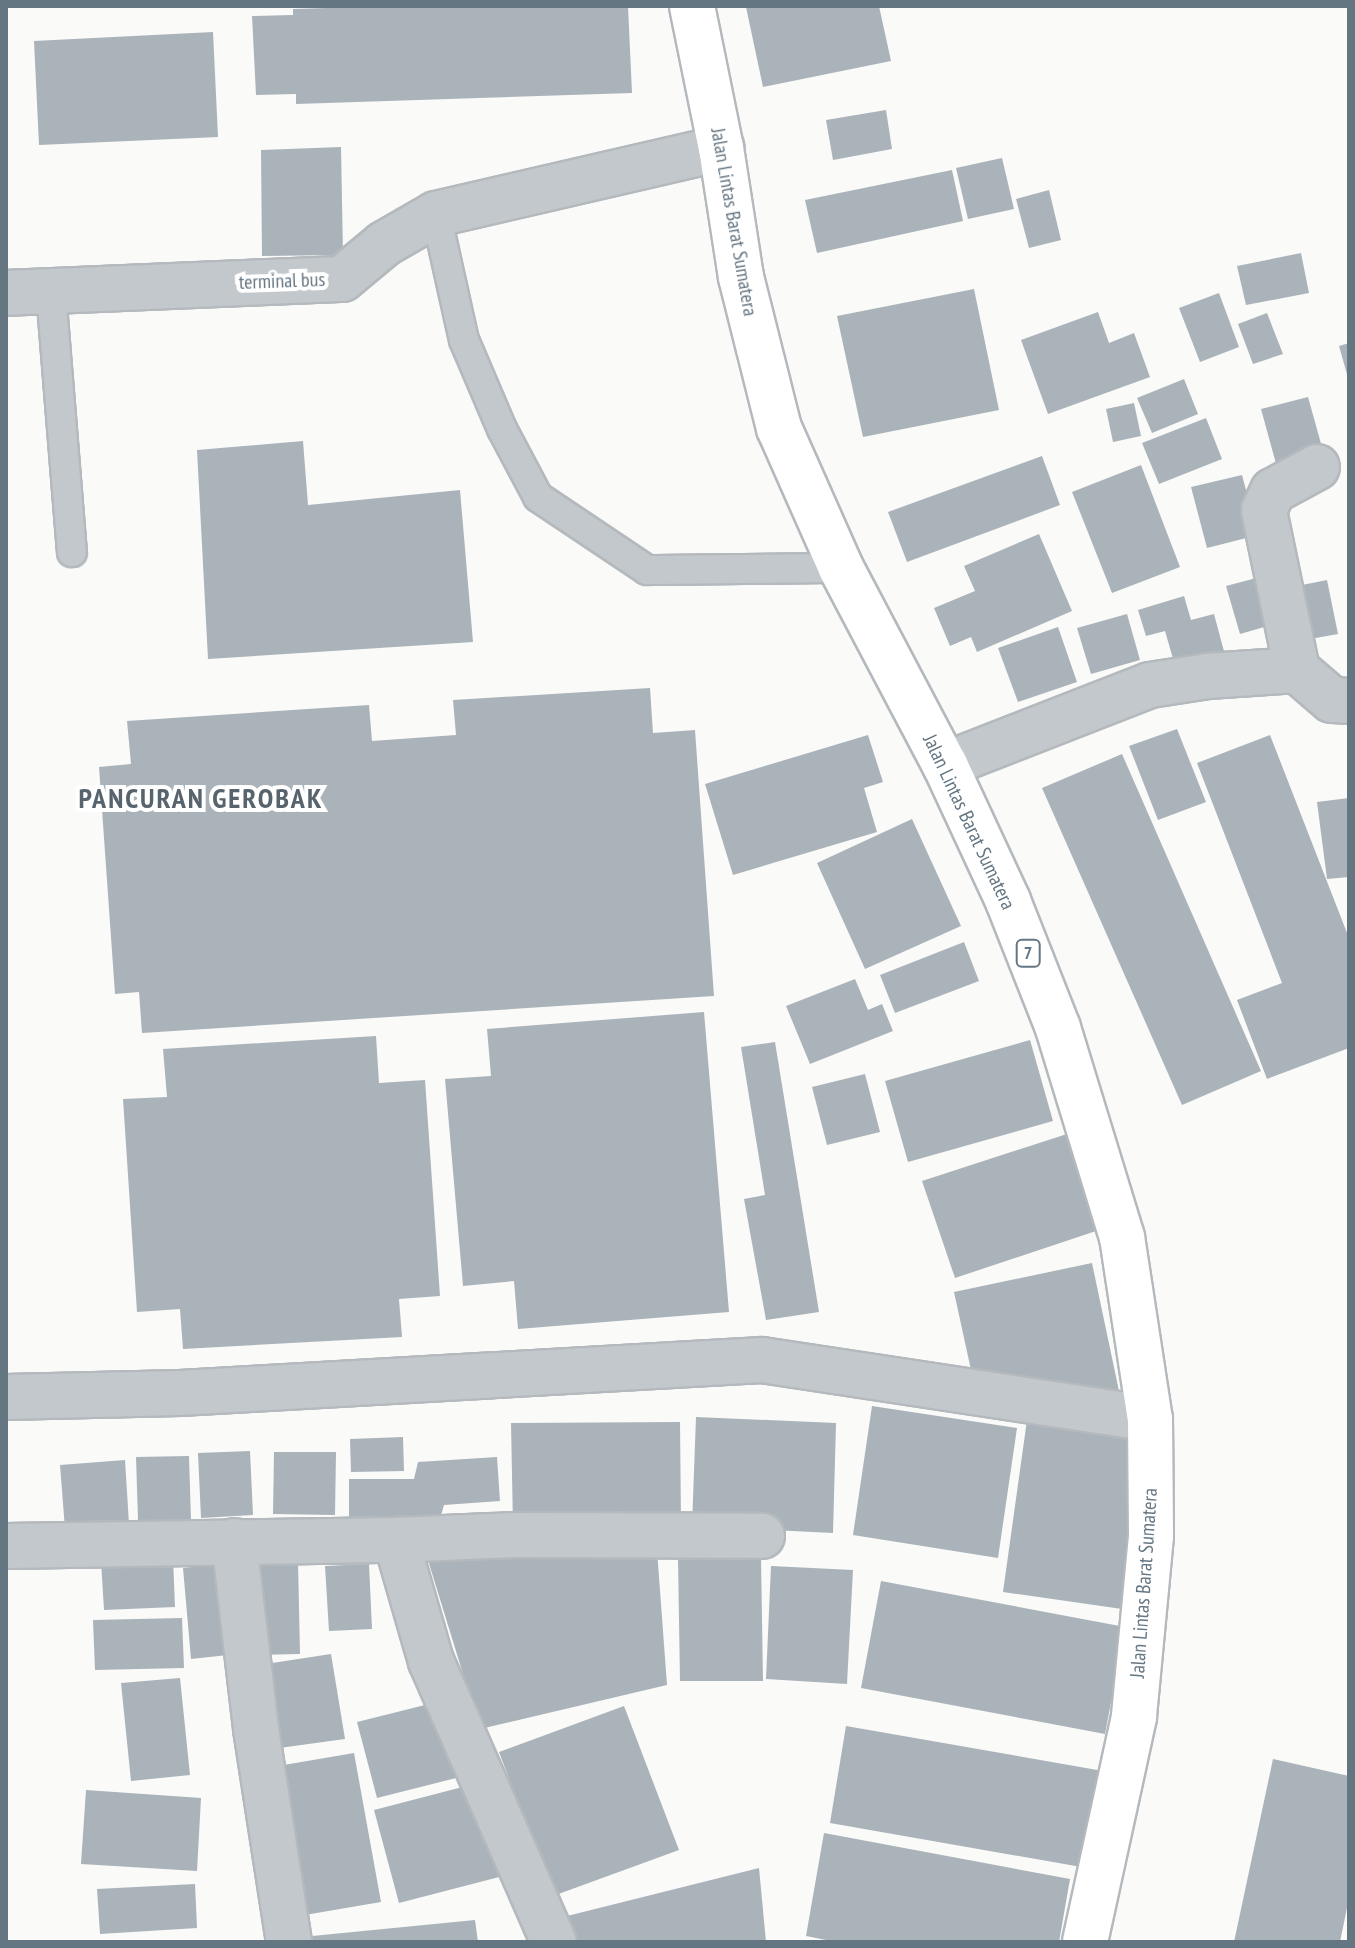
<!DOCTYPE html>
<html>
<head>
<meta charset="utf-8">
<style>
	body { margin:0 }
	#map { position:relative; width:1355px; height:1948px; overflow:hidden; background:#fafaf8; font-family:"PT Sans Narrow",sans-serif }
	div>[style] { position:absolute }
	.building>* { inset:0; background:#aab3b9 }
	.roads { filter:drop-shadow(2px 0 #b4b9bd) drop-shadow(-2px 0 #b4b9bd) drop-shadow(0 2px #b4b9bd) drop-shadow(0 -2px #b4b9bd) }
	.service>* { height:28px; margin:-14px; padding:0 14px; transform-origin:14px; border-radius:14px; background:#c3c8cc }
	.minor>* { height:44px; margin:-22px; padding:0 22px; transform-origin:22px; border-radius:22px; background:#c3c8cc }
	.trunk>* { height:44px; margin:-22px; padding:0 22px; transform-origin:22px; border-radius:22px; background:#fff }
	span { translate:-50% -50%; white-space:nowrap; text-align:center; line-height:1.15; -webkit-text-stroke:8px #fff; paint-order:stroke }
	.shield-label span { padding:2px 6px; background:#fff; border:2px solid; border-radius:6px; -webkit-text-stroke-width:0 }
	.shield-label { font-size:18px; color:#657683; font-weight:700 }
	.street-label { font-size:20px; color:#657683 }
	.district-label { font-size:28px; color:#57646e; font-weight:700; letter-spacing:2px }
	.frame { position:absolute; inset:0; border:8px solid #657683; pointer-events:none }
</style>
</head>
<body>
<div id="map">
	<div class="building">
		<div style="clip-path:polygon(394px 6px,628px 6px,632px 93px,296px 104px,296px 94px,256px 95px,252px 16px,293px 15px,293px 9px)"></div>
		<div style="clip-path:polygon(750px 6px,879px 6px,891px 61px,763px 87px,746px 7px)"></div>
		<div style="clip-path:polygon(213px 32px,218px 137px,39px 145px,34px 41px)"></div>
		<div style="clip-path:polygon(886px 110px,892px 149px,833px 160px,826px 120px)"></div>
		<div style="clip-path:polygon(341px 147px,343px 255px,262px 256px,261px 150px)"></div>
		<div style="clip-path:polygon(1002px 158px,1014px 209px,968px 219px,956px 168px)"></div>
		<div style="clip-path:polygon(952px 170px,963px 221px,817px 253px,805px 200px)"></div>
		<div style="clip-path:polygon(1049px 190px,1061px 240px,1029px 248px,1016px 199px)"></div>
		<div style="clip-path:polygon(1301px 253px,1309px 293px,1246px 305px,1237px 266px)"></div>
		<div style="clip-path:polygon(974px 289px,999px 410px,863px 437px,837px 316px)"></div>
		<div style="clip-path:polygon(1219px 293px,1239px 347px,1200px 362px,1179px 308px)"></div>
		<div style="clip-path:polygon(1098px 312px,1109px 343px,1134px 333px,1150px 377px,1048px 414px,1021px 340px)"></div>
		<div style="clip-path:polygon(1267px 313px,1283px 354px,1253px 364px,1238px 324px)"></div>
		<div style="clip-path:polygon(1349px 343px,1349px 378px,1348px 378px,1339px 346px)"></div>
		<div style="clip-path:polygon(1184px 379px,1198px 414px,1152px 433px,1137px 398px)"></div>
		<div style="clip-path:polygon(1308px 397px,1325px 458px,1278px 471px,1261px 409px)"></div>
		<div style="clip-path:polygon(1134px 403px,1141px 436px,1113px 442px,1106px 409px)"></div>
		<div style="clip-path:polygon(1206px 418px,1222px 459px,1159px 484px,1142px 443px)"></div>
		<div style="clip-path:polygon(303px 441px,308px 505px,460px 490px,473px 642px,208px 659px,197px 450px)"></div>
		<div style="clip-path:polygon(1042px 456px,1060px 505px,907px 562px,888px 512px)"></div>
		<div style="clip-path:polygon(1141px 465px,1180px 567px,1112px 593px,1072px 492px)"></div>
		<div style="clip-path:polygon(1242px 475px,1258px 535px,1207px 548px,1191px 487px)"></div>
		<div style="clip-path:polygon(1039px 534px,1072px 611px,977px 652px,971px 637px,950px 646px,934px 608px,975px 591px,964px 566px)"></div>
		<div style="clip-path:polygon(1264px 576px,1278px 623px,1240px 634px,1226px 586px)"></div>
		<div style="clip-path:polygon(1327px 580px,1338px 634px,1299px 641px,1287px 588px)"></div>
		<div style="clip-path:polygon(1184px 596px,1191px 620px,1214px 614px,1225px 655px,1176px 669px,1165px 631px,1146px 636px,1138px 610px)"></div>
		<div style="clip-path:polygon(1127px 614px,1140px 660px,1091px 674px,1077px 628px)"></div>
		<div style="clip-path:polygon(1058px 627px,1077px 682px,1018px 702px,998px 648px)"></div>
		<div style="clip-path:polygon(650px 688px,653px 733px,695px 730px,714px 996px,142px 1033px,139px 992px,115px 994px,99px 767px,131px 764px,127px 721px,369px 705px,372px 741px,456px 735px,453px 700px)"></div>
		<div style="clip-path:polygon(1177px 729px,1206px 802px,1158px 820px,1129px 746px)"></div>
		<div style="clip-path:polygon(868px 735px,883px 782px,864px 788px,877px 832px,733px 875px,705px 784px)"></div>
		<div style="clip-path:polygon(1270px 735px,1349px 938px,1349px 1048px,1267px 1079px,1237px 1000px,1282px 983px,1197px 763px)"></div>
		<div style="clip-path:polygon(1122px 754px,1261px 1071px,1182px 1105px,1042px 788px)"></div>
		<div style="clip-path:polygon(1349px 798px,1349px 877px,1327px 879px,1317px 802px)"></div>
		<div style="clip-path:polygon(912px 819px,961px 926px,865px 969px,817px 863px)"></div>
		<div style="clip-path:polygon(964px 942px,979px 981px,895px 1013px,880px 975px)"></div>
		<div style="clip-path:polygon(855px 979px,868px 1010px,882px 1004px,893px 1031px,810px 1064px,786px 1006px)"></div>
		<div style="clip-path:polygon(704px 1012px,729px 1312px,518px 1329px,514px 1281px,463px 1286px,445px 1079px,491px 1076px,487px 1029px)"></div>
		<div style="clip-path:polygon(376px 1036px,379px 1083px,425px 1080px,440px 1296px,399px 1299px,402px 1337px,183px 1349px,180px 1309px,137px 1312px,123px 1099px,167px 1097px,163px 1049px)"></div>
		<div style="clip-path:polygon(1030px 1040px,1053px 1121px,908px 1162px,885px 1081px)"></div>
		<div style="clip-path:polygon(775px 1042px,819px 1312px,766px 1320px,744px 1199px,765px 1195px,741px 1047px)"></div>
		<div style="clip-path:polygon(865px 1074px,880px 1132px,827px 1145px,812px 1087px)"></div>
		<div style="clip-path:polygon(1070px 1133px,1102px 1229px,955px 1278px,922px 1181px)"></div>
		<div style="clip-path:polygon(1092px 1263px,1119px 1391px,971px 1370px,954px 1292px)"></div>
		<div style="clip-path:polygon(872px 1406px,1017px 1428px,998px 1558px,853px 1535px)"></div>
		<div style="clip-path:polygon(696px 1417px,836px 1423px,833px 1533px,692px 1526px)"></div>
		<div style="clip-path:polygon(1027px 1420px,1146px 1438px,1122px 1609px,1003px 1592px)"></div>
		<div style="clip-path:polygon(680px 1422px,681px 1524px,513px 1526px,511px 1423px)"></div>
		<div style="clip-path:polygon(403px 1437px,404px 1471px,351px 1472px,350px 1439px)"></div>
		<div style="clip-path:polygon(250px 1451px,253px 1515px,201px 1518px,198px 1453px)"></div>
		<div style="clip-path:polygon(274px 1452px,336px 1452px,335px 1515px,273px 1514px)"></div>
		<div style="clip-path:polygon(189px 1456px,191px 1521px,138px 1521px,136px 1457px)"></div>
		<div style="clip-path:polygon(497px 1457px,500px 1501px,444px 1505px,440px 1519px,349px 1519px,349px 1479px,414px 1479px,418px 1462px)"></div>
		<div style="clip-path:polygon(125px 1460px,129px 1524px,65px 1529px,60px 1465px)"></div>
		<div style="clip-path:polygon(657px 1550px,667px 1685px,480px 1729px,427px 1557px)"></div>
		<div style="clip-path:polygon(173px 1558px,175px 1607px,104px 1610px,101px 1561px)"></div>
		<div style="clip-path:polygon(761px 1558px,763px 1681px,680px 1681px,678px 1559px)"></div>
		<div style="clip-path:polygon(249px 1561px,298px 1561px,300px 1654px,251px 1655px)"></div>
		<div style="clip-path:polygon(228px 1563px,237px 1654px,191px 1659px,183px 1568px)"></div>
		<div style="clip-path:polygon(369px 1564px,372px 1629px,329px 1631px,325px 1566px)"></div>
		<div style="clip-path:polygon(771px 1566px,853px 1570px,847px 1684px,766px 1679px)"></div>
		<div style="clip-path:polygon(881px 1581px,1125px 1627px,1105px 1734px,861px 1688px)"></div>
		<div style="clip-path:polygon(182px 1618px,184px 1668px,95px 1670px,93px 1620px)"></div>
		<div style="clip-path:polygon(331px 1654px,345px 1739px,272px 1749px,259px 1665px)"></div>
		<div style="clip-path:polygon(180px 1678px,190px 1775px,131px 1781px,121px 1683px)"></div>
		<div style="clip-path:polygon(445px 1700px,464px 1776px,377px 1798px,357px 1722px)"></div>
		<div style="clip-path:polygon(624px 1706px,679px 1850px,553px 1896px,499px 1752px)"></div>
		<div style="clip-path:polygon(846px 1726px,1103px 1771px,1087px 1868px,830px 1823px)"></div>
		<div style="clip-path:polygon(354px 1753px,381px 1902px,299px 1916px,272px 1767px)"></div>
		<div style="clip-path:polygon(1273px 1759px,1349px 1776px,1349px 1898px,1340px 1942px,1234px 1942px)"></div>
		<div style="clip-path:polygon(478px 1783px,503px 1876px,399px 1903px,374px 1810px)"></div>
		<div style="clip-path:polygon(86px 1790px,201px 1798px,197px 1871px,81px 1864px)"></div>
		<div style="clip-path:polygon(824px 1833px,1070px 1879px,1059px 1942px,836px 1942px,806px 1936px)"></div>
		<div style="clip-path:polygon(759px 1868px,766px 1942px,578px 1942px,567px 1916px)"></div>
		<div style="clip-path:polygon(195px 1884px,197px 1928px,100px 1934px,97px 1889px)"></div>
		<div style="clip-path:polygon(475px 1920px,478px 1942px,303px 1942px,302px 1937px)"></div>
	</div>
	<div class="roads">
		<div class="service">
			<div style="left:436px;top:214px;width:129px;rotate:77.5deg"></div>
			<div style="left:464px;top:340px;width:97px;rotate:66.9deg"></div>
			<div style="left:502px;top:429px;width:77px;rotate:62.1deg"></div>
			<div style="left:538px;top:497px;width:131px;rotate:33.8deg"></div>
			<div style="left:647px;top:570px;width:194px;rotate:-0.6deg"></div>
			<div style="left:51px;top:292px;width:261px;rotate:85.4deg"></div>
		</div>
		<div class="minor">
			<div style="left:6px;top:293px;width:336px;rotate:-2.4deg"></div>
			<div style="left:342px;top:279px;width:55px;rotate:-39.8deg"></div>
			<div style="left:384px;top:244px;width:60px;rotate:-30deg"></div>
			<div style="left:436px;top:214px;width:293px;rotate:-13deg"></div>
			<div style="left:1297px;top:670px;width:163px;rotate:-101.7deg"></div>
			<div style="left:1264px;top:510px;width:21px;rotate:-65deg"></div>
			<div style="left:1273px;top:491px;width:50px;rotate:-28.6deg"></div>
			<div style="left:945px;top:765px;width:220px;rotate:-21.3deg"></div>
			<div style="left:1150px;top:685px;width:59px;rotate:-8.8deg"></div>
			<div style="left:1208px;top:676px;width:89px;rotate:-3.9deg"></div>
			<div style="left:1297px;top:670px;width:46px;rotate:40.6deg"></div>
			<div style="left:1332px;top:700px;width:17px;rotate:3deg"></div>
			<div style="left:6px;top:1397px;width:174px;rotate:-1.3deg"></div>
			<div style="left:180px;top:1393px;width:583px;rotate:-3.25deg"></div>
			<div style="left:762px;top:1360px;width:392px;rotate:8.6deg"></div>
			<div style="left:396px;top:1540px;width:126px;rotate:73.9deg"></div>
			<div style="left:431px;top:1661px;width:307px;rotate:66.4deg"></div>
			<div style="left:234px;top:1541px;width:189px;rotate:83.3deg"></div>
			<div style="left:256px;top:1729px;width:216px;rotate:81.2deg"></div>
			<div style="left:6px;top:1546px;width:390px;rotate:-0.9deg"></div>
			<div style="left:396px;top:1540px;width:118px;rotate:-2.4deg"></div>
			<div style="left:514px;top:1535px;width:248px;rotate:0.2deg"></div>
		</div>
		<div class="trunk">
			<div style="left:692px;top:6px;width:145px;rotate:78.5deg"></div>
			<div style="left:721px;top:148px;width:131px;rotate:81.2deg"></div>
			<div style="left:741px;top:277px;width:156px;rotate:75.9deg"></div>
			<div style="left:779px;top:428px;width:153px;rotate:66.1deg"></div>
			<div style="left:841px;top:568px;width:223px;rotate:62.2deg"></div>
			<div style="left:945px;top:765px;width:150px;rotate:65.1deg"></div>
			<div style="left:1008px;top:901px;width:136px;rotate:68.5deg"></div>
			<div style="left:1058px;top:1028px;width:219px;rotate:73deg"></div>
			<div style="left:1122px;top:1237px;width:184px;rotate:81.3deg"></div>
			<div style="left:1150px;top:1419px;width:117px;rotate:89.5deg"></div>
			<div style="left:1151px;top:1536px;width:182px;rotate:95.4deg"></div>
			<div style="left:1134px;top:1717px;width:230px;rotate:102.3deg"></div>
		</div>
	</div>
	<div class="shield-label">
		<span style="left:1028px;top:953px">7</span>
	</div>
	<div class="street-label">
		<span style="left:734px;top:222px;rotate:80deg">Jalan Lintas Barat Sumatera</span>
		<span style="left:282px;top:281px;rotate:-2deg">terminal bus</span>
		<span style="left:969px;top:822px;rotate:65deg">Jalan Lintas Barat Sumatera</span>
		<span style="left:1144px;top:1583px;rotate:-86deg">Jalan Lintas Barat Sumatera</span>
	</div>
	<div class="district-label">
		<span style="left:201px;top:798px">PANCURAN GEROBAK</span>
	</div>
	<div class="frame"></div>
</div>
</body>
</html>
